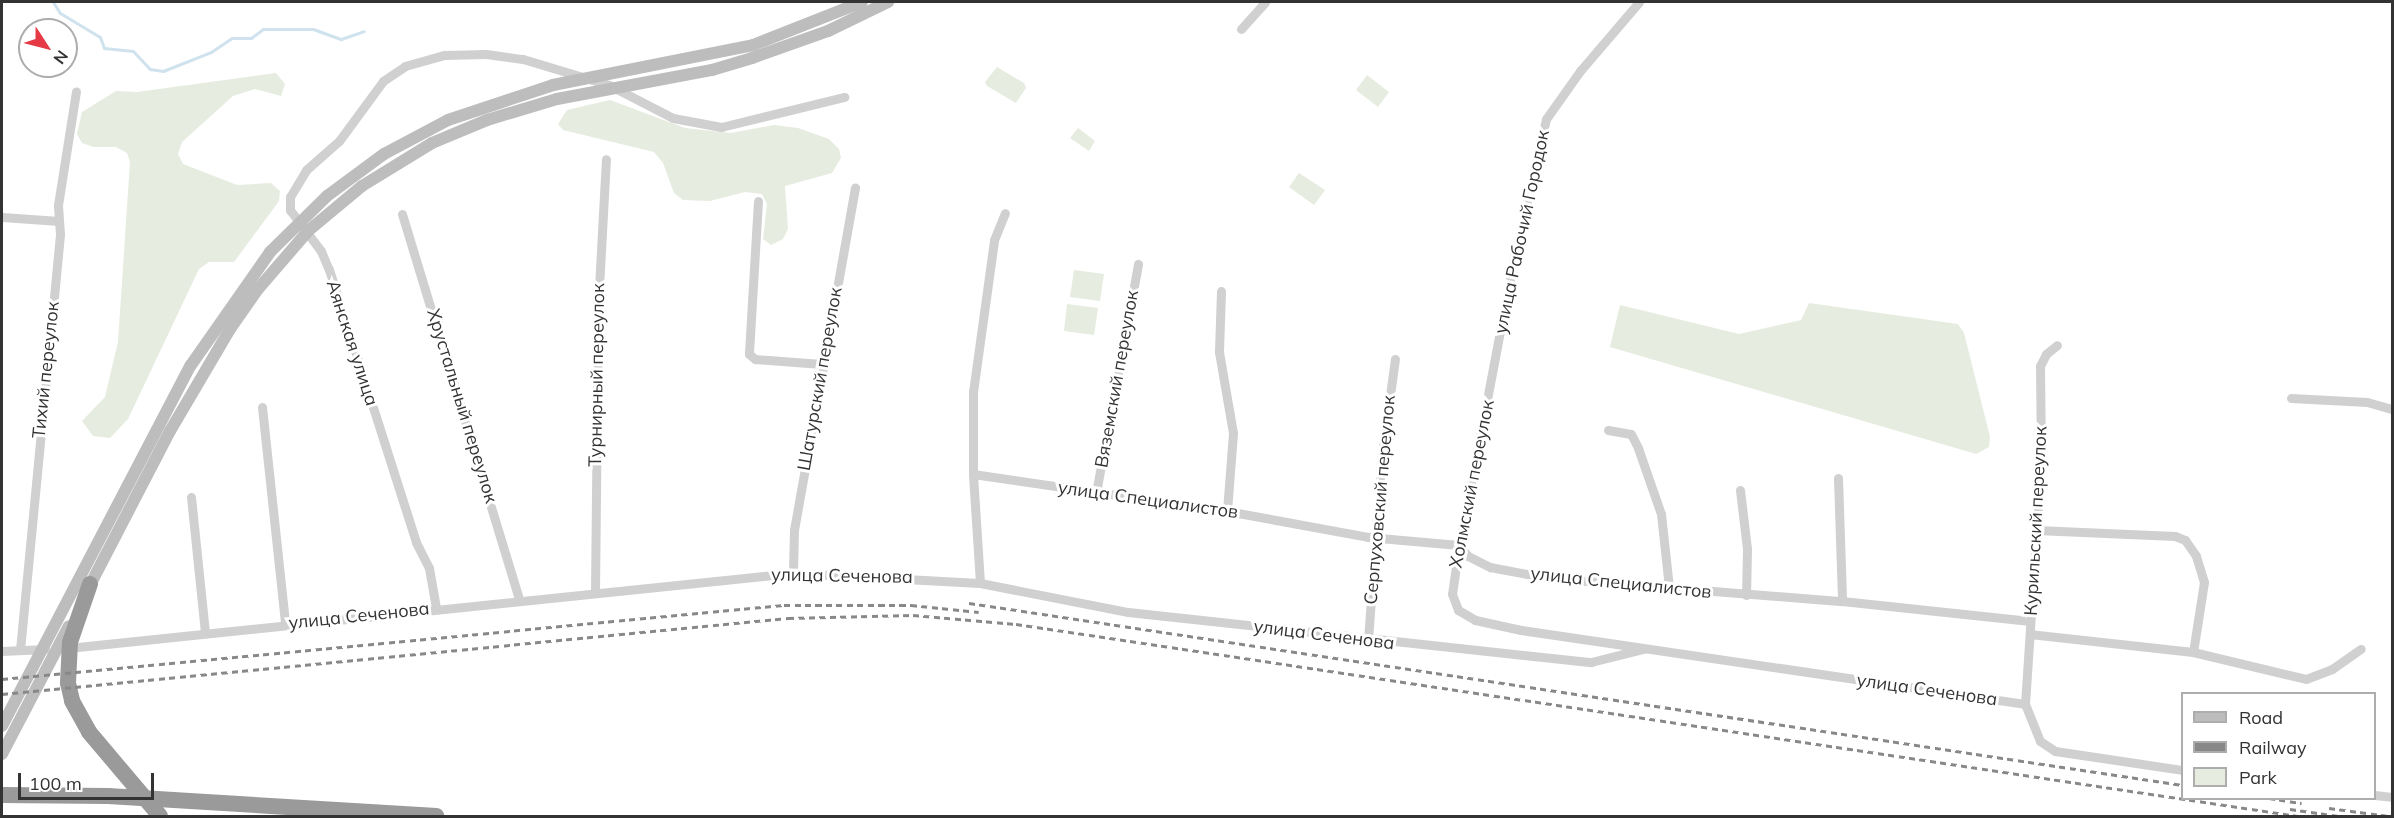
<!DOCTYPE html>
<html>
<head>
<meta charset="utf-8">
<style>
	body { margin:0 }
	#map { position:relative; width:2394px; height:818px; overflow:hidden; background:#fff; font-family:Mulish,sans-serif }
	div>[style] { position:absolute }
	.green>* { inset:0; background:#e6ecdf }
	.stream>* { height:3px; margin:-1.5px; padding:0 1.5px; transform-origin:1.5px; border-radius:1.5px; background:#cfe2ee }
	.street>* { height:9px; margin:-4.5px; padding:0 4.5px; transform-origin:4.5px; border-radius:4.5px; background:#d0d0d0 }
	.secondary>* { height:12px; margin:-6px; padding:0 6px; transform-origin:6px; border-radius:6px; background:#bdbdbd }
	.highway>* { height:16px; margin:-8px; padding:0 8px; transform-origin:8px; border-radius:8px; background:#9a9a9a }
	.rail>* { height:3px; margin-top:-1.5px; transform-origin:0; background:repeating-linear-gradient(90deg,#888 0 6px,transparent 0 10.5px) }
	span { translate:-50% -50%; white-space:nowrap; text-align:center; line-height:1.15; -webkit-text-stroke:6px #fff; paint-order:stroke }
	.street-label { font-size:18px; color:#333 }
	.frame { position:absolute; inset:0; border:3px solid #333; pointer-events:none }
	.legend { position:absolute; left:2181px; top:692px; width:195px; height:108px; box-sizing:border-box; background:#fff; border:2px solid #adadad; margin:0; padding:8px 10px; list-style:none; font-size:18px; color:#333 }
	.legend li { display:flex; align-items:center; gap:12px; height:30px }
	.legend b { width:30px; border:2px solid #adadad }
	.north { position:absolute; left:18px; top:18px; width:60px; height:60px; box-sizing:border-box; background:#fff; border:2px solid #adadad; border-radius:50%; rotate:126deg; font-size:16px; font-weight:700; line-height:24px; text-align:center; color:#333 }
	.north::after { content:''; display:block; margin:auto; width:21px; height:27px; background:#e63946; clip-path:polygon(50% 0,100% 100%,50% 72%,0 100%) }
	.scale { position:absolute; left:18px; top:773px; width:136px; height:27px; box-sizing:border-box; border:3px solid #333; border-top:0; padding-left:8px; font-size:18px; line-height:21px; white-space:nowrap; color:#333; -webkit-text-stroke:4px #fff; paint-order:stroke }
</style>
</head>
<body>
<div id="map">
	<div class="green">
		<div style="clip-path:polygon(997px 67px,1024px 83px,1026px 88px,1016px 103px,987px 86px,985px 82px)"></div>
		<div style="clip-path:polygon(276px 73px,285px 84px,281px 96px,255px 89px,233px 96px,182px 142px,178px 154px,183px 164px,237px 185px,271px 183px,280px 191px,279px 201px,234px 262px,209px 262px,199px 269px,128px 419px,110px 438px,93px 436px,82px 421px,105px 397px,118px 342px,130px 162px,127px 153px,116px 147px,94px 147px,82px 143px,77px 134px,82px 112px,116px 91px,137px 92px)"></div>
		<div style="clip-path:polygon(1367px 75px,1389px 92px,1378px 107px,1356px 90px)"></div>
		<div style="clip-path:polygon(610px 100px,685px 128px,731px 133px,774px 125px,798px 128px,829px 139px,839px 149px,841px 158px,832px 173px,785px 186px,788px 229px,783px 239px,771px 245px,763px 239px,767px 204px,762px 194px,745px 192px,710px 201px,683px 200px,674px 193px,663px 163px,654px 152px,563px 130px,558px 124px,567px 110px)"></div>
		<div style="clip-path:polygon(1078px 128px,1095px 141px,1089px 151px,1070px 138px)"></div>
		<div style="clip-path:polygon(1299px 173px,1325px 190px,1314px 205px,1289px 187px)"></div>
		<div style="clip-path:polygon(1074px 270px,1104px 274px,1100px 301px,1070px 297px)"></div>
		<div style="clip-path:polygon(1809px 303px,1958px 324px,1964px 333px,1990px 437px,1989px 447px,1976px 454px,1610px 347px,1620px 305px,1739px 334px,1801px 320px)"></div>
		<div style="clip-path:polygon(1067px 304px,1098px 308px,1094px 335px,1064px 331px)"></div>
	</div>
	<div class="stream">
		<div style="left:53px;top:2px;width:13px;rotate:58deg"></div>
		<div style="left:60px;top:13px;width:47px;rotate:31deg"></div>
		<div style="left:100px;top:37px;width:12px;rotate:70deg"></div>
		<div style="left:104px;top:48px;width:29px;rotate:6deg"></div>
		<div style="left:133px;top:51px;width:25px;rotate:47deg"></div>
		<div style="left:150px;top:69px;width:13px;rotate:9deg"></div>
		<div style="left:163px;top:71px;width:52px;rotate:-21.6deg"></div>
		<div style="left:211px;top:52px;width:25px;rotate:-34deg"></div>
		<div style="left:232px;top:38px;width:19px"></div>
		<div style="left:251px;top:38px;width:15px;rotate:-37deg"></div>
		<div style="left:263px;top:29px;width:50px"></div>
		<div style="left:313px;top:29px;width:30px;rotate:20deg"></div>
		<div style="left:341px;top:39px;width:24px;rotate:-19deg"></div>
	</div>
	<div class="street">
		<div style="left:1639px;top:2px;width:91px;rotate:130.5deg"></div>
		<div style="left:1580px;top:71px;width:59px;rotate:125.3deg"></div>
		<div style="left:1546px;top:119px;width:143px;rotate:103deg"></div>
		<div style="left:1514px;top:258px;width:292px;rotate:100.8deg"></div>
		<div style="left:1459px;top:545px;width:49px;rotate:98.1deg"></div>
		<div style="left:1452px;top:594px;width:17px;rotate:69deg"></div>
		<div style="left:1458px;top:610px;width:20px;rotate:30deg"></div>
		<div style="left:1475px;top:620px;width:47px;rotate:12.3deg"></div>
		<div style="left:1521px;top:630px;width:509px;rotate:8.35deg"></div>
		<div style="left:2025px;top:704px;width:40px;rotate:68deg"></div>
		<div style="left:2040px;top:741px;width:18px;rotate:34deg"></div>
		<div style="left:2055px;top:751px;width:128px;rotate:8.5deg"></div>
		<div style="left:1241px;top:29px;width:36px;rotate:-48deg"></div>
		<div style="left:758px;top:201px;width:153px;rotate:93.4deg"></div>
		<div style="left:749px;top:354px;width:8px;rotate:40deg"></div>
		<div style="left:755px;top:359px;width:67px;rotate:4.3deg"></div>
		<div style="left:402px;top:214px;width:401px;rotate:73.1deg"></div>
		<div style="left:2px;top:217px;width:57px;rotate:4deg"></div>
		<div style="left:1221px;top:291px;width:61px;rotate:91.9deg"></div>
		<div style="left:1219px;top:352px;width:82px;rotate:80.2deg"></div>
		<div style="left:1233px;top:433px;width:78px;rotate:94.4deg"></div>
		<div style="left:2291px;top:398px;width:76px;rotate:3deg"></div>
		<div style="left:2367px;top:402px;width:26px;rotate:16deg"></div>
		<div style="left:262px;top:407px;width:218px;rotate:83.9deg"></div>
		<div style="left:1608px;top:430px;width:23px;rotate:10deg"></div>
		<div style="left:1631px;top:434px;width:16px;rotate:63deg"></div>
		<div style="left:1638px;top:448px;width:70px;rotate:70.8deg"></div>
		<div style="left:1661px;top:514px;width:74px;rotate:83.8deg"></div>
		<div style="left:973px;top:474px;width:257px;rotate:8.3deg"></div>
		<div style="left:1227px;top:511px;width:143px;rotate:10.4deg"></div>
		<div style="left:1368px;top:537px;width:91px;rotate:5deg"></div>
		<div style="left:1459px;top:545px;width:14px;rotate:51deg"></div>
		<div style="left:1468px;top:556px;width:25px;rotate:27deg"></div>
		<div style="left:1490px;top:567px;width:59px;rotate:10.7deg"></div>
		<div style="left:1548px;top:578px;width:295px;rotate:4.5deg"></div>
		<div style="left:1842px;top:601px;width:189px;rotate:6.1deg"></div>
		<div style="left:1838px;top:478px;width:123px;rotate:88.1deg"></div>
		<div style="left:1740px;top:490px;width:59px;rotate:83.2deg"></div>
		<div style="left:1747px;top:549px;width:46px;rotate:91.2deg"></div>
		<div style="left:1096px;top:493px;width:233px;rotate:-79.6deg"></div>
		<div style="left:191px;top:497px;width:136px;rotate:84.1deg"></div>
		<div style="left:2036px;top:530px;width:139px;rotate:2.5deg"></div>
		<div style="left:2175px;top:536px;width:11px;rotate:22deg"></div>
		<div style="left:2185px;top:540px;width:19px;rotate:55deg"></div>
		<div style="left:2196px;top:556px;width:27px;rotate:73deg"></div>
		<div style="left:2204px;top:582px;width:71px;rotate:98.9deg"></div>
		<div style="left:793px;top:573px;width:43px;rotate:-88.7deg"></div>
		<div style="left:794px;top:530px;width:348px;rotate:-79.9deg"></div>
		<div style="left:980px;top:583px;width:109px;rotate:-93.7deg"></div>
		<div style="left:973px;top:474px;width:82px;rotate:-90deg"></div>
		<div style="left:973px;top:392px;width:153px;rotate:-82.1deg"></div>
		<div style="left:994px;top:240px;width:29px;rotate:-68deg"></div>
		<div style="left:595px;top:591px;width:285px;rotate:-89.4deg"></div>
		<div style="left:598px;top:306px;width:147px;rotate:-86.9deg"></div>
		<div style="left:436px;top:608px;width:41px;rotate:-99.9deg"></div>
		<div style="left:429px;top:568px;width:29px;rotate:-117deg"></div>
		<div style="left:416px;top:542px;width:286px;rotate:-107.7deg"></div>
		<div style="left:329px;top:270px;width:21px;rotate:-113deg"></div>
		<div style="left:321px;top:251px;width:51px;rotate:-127.1deg"></div>
		<div style="left:290px;top:210px;width:13px;rotate:-90deg"></div>
		<div style="left:290px;top:197px;width:31px;rotate:-59deg"></div>
		<div style="left:306px;top:170px;width:44px;rotate:-41.3deg"></div>
		<div style="left:339px;top:141px;width:74px;rotate:-53.7deg"></div>
		<div style="left:383px;top:81px;width:27px;rotate:-34deg"></div>
		<div style="left:405px;top:66px;width:41px;rotate:-15.8deg"></div>
		<div style="left:444px;top:55px;width:42px;rotate:-1.4deg"></div>
		<div style="left:486px;top:54px;width:37px;rotate:8deg"></div>
		<div style="left:523px;top:59px;width:90px;rotate:16.8deg"></div>
		<div style="left:609px;top:85px;width:72px;rotate:27.3deg"></div>
		<div style="left:673px;top:118px;width:49px;rotate:10.6deg"></div>
		<div style="left:721px;top:127px;width:127px;rotate:-13.7deg"></div>
		<div style="left:2030px;top:634px;width:164px;rotate:6.3deg"></div>
		<div style="left:2193px;top:652px;width:116px;rotate:13.4deg"></div>
		<div style="left:2306px;top:679px;width:28px;rotate:-21deg"></div>
		<div style="left:2332px;top:669px;width:35px;rotate:-35deg"></div>
		<div style="left:1368px;top:640px;width:179px;rotate:-85.8deg"></div>
		<div style="left:1381px;top:461px;width:103px;rotate:-82.2deg"></div>
		<div style="left:68px;top:648px;width:729px;rotate:-5.91deg"></div>
		<div style="left:793px;top:573px;width:187px;rotate:3.1deg"></div>
		<div style="left:980px;top:583px;width:151px;rotate:11.1deg"></div>
		<div style="left:1128px;top:612px;width:466px;rotate:6.2deg"></div>
		<div style="left:1591px;top:662px;width:54px;rotate:-14deg"></div>
		<div style="left:20px;top:650px;width:418px;rotate:-84.5deg"></div>
		<div style="left:60px;top:234px;width:29px;rotate:-94deg"></div>
		<div style="left:58px;top:205px;width:115px;rotate:-81deg"></div>
		<div style="left:2px;top:651px;width:43px;rotate:-2.7deg"></div>
		<div style="left:2025px;top:704px;width:244px;rotate:-86.2deg"></div>
		<div style="left:2041px;top:461px;width:95px;rotate:-90.6deg"></div>
		<div style="left:2040px;top:366px;width:13px;rotate:-63deg"></div>
		<div style="left:2046px;top:354px;width:14px;rotate:-39deg"></div>
		<div style="left:2374px;top:795px;width:18px;rotate:6deg"></div>
	</div>
	<div class="secondary">
		<div style="left:88px;top:589px;width:178px;rotate:-62.6deg"></div>
		<div style="left:170px;top:431px;width:118px;rotate:-59.5deg"></div>
		<div style="left:230px;top:329px;width:49px;rotate:-55deg"></div>
		<div style="left:258px;top:289px;width:77px;rotate:-49.2deg"></div>
		<div style="left:308px;top:231px;width:70px;rotate:-39.8deg"></div>
		<div style="left:362px;top:186px;width:82px;rotate:-31.6deg"></div>
		<div style="left:432px;top:143px;width:60px;rotate:-22.7deg"></div>
		<div style="left:487px;top:120px;width:73px;rotate:-16.7deg"></div>
		<div style="left:557px;top:99px;width:158px;rotate:-10.6deg"></div>
		<div style="left:712px;top:70px;width:42px;rotate:-16.7deg"></div>
		<div style="left:752px;top:58px;width:81px;rotate:-19.6deg"></div>
		<div style="left:828px;top:31px;width:67px;rotate:-25.8deg"></div>
		<div style="left:2px;top:726px;width:407px;rotate:-62.4deg"></div>
		<div style="left:191px;top:365px;width:138px;rotate:-55deg"></div>
		<div style="left:270px;top:252px;width:80px;rotate:-44.5deg"></div>
		<div style="left:327px;top:196px;width:71px;rotate:-36.4deg"></div>
		<div style="left:384px;top:154px;width:72px;rotate:-28deg"></div>
		<div style="left:448px;top:120px;width:111px;rotate:-18.4deg"></div>
		<div style="left:553px;top:85px;width:204px;rotate:-11.3deg"></div>
		<div style="left:753px;top:45px;width:117px;rotate:-21.5deg"></div>
		<div style="left:2px;top:754px;width:144px;rotate:-62.4deg"></div>
	</div>
	<div class="highway">
		<div style="left:90px;top:584px;width:61px;rotate:109deg"></div>
		<div style="left:70px;top:642px;width:41px;rotate:92.8deg"></div>
		<div style="left:68px;top:683px;width:18px;rotate:77deg"></div>
		<div style="left:72px;top:701px;width:35px;rotate:61deg"></div>
		<div style="left:89px;top:732px;width:110px;rotate:49.8deg"></div>
		<div style="left:2px;top:795px;width:106px;rotate:0.5deg"></div>
		<div style="left:108px;top:796px;width:329px;rotate:3.5deg"></div>
	</div>
	<div class="rail">
		<div style="left:969px;top:603px;width:1227px;rotate:8.53deg"></div>
		<div style="left:2px;top:679px;width:785px;rotate:-5.41deg"></div>
		<div style="left:784px;top:605px;width:127px"></div>
		<div style="left:911px;top:605px;width:68px;rotate:5.9deg"></div>
		<div style="left:2px;top:694px;width:790px;rotate:-5.52deg"></div>
		<div style="left:788px;top:618px;width:125px;rotate:-1.4deg"></div>
		<div style="left:913px;top:615px;width:103px;rotate:5deg"></div>
		<div style="left:1016px;top:624px;width:1296px;rotate:8.52deg"></div>
		<div style="left:2269px;top:798px;width:33px;rotate:9deg"></div>
		<div style="left:2329px;top:808px;width:60px;rotate:7.7deg"></div>
		<div style="left:2290px;top:809px;width:49px;rotate:8.3deg"></div>
	</div>
	<div class="street-label">
		<span style="left:1522px;top:232px;rotate:-78deg">улица Рабочий Городок</span>
		<span style="left:352px;top:343px;rotate:72deg">Аянская улица</span>
		<span style="left:46px;top:370px;rotate:-84deg">Тихий переулок</span>
		<span style="left:597px;top:375px;rotate:-89deg">Турнирный переулок</span>
		<span style="left:820px;top:379px;rotate:-80deg">Шатурский переулок</span>
		<span style="left:1117px;top:379px;rotate:-80deg">Вяземский переулок</span>
		<span style="left:462px;top:406px;rotate:73deg">Хрустальный переулок</span>
		<span style="left:1472px;top:484px;rotate:-79deg">Холмский переулок</span>
		<span style="left:1148px;top:500px;rotate:8deg">улица Специалистов</span>
		<span style="left:1380px;top:500px;rotate:-85deg">Серпуховский переулок</span>
		<span style="left:2036px;top:521px;rotate:-87deg">Курильский переулок</span>
		<span style="left:842px;top:576px;rotate:1deg">улица Сеченова</span>
		<span style="left:1621px;top:583px;rotate:6deg">улица Специалистов</span>
		<span style="left:359px;top:616px;rotate:-6deg">улица Сеченова</span>
		<span style="left:1324px;top:635px;rotate:7deg">улица Сеченова</span>
		<span style="left:1927px;top:690px;rotate:8deg">улица Сеченова</span>
	</div>
	<div class="frame"></div>
	<ul class="legend">
	<li><b style="height:8px;background:#bdbdbd"></b>Road</li>
	<li><b style="height:8px;background:#888"></b>Railway</li>
	<li><b style="height:16px;background:#e6ecdf"></b>Park</li>
	</ul>
	<div class="north">N</div>
	<div class="scale">100 m</div>
</div>
</body>
</html>
